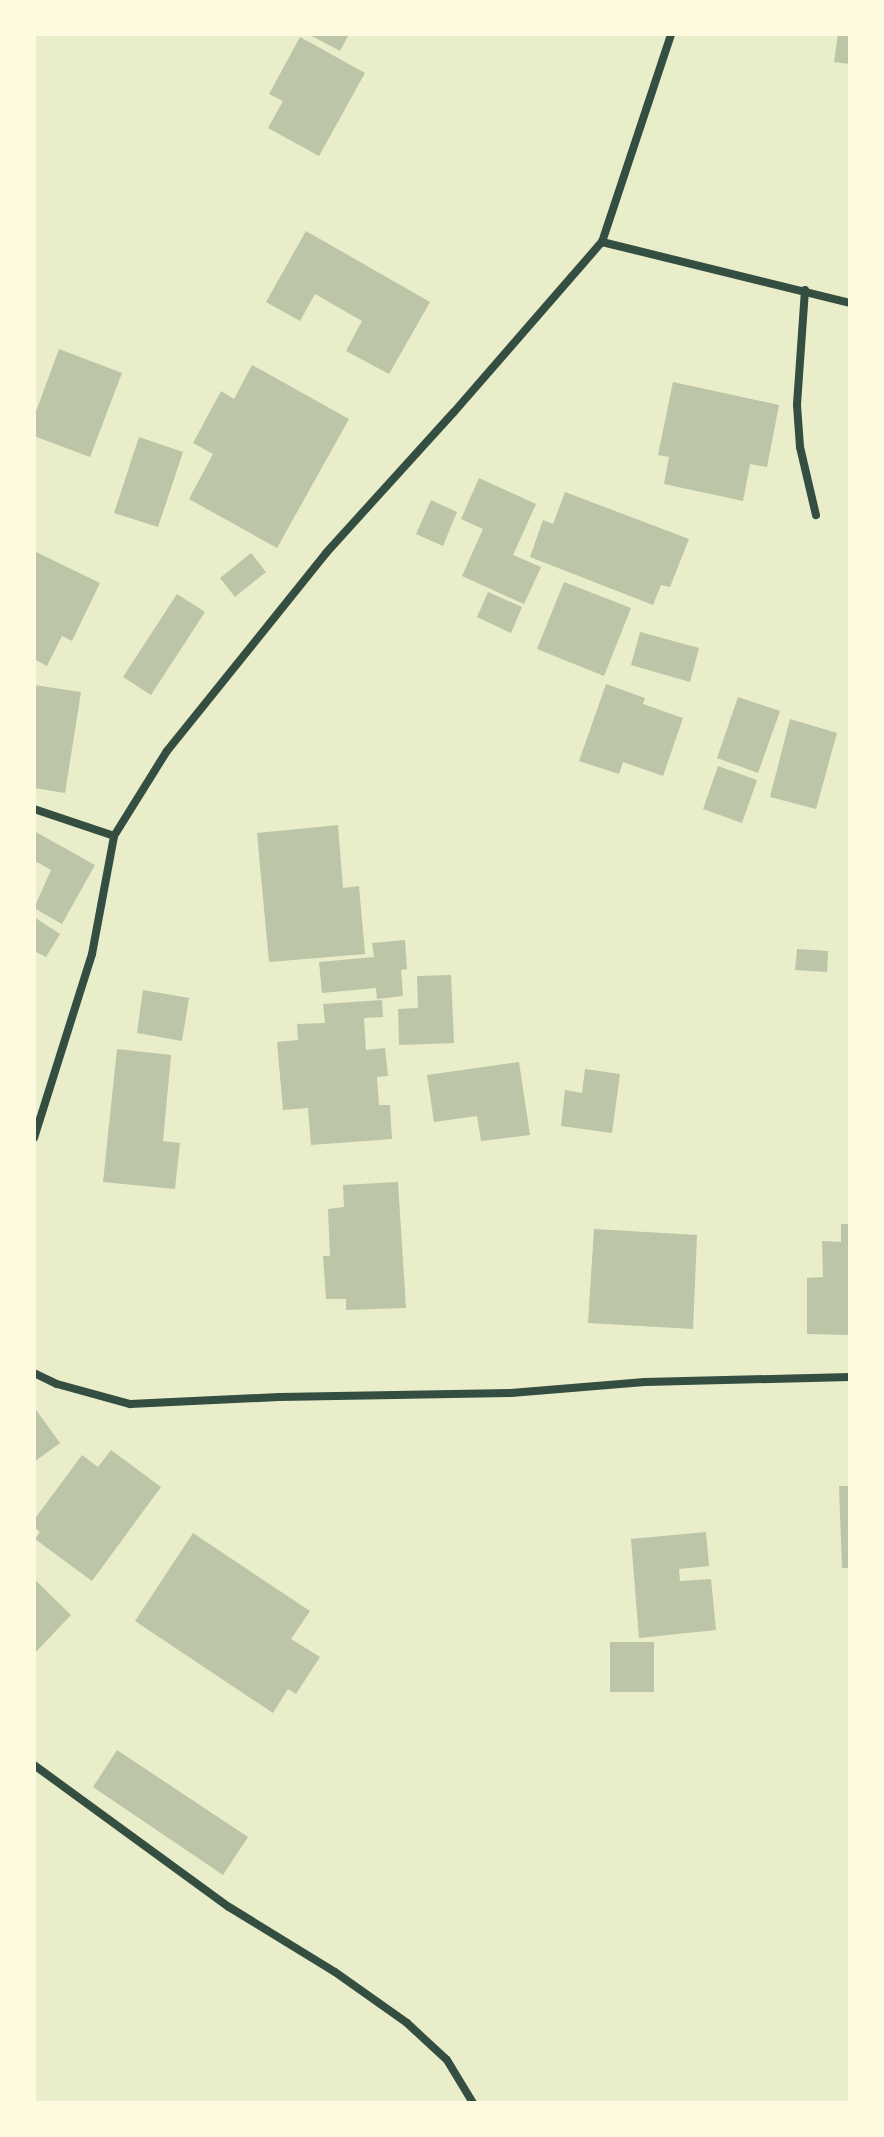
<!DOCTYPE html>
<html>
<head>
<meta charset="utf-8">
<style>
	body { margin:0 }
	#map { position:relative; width:884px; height:2137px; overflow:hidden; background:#e9edc9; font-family:"Fira Sans Condensed",sans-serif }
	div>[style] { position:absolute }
	.building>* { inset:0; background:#bcc5a7 }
	.minor>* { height:8px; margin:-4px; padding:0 4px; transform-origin:4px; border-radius:4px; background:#344e41 }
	span { translate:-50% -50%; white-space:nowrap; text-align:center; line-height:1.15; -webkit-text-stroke:8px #fefae0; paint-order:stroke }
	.frame { position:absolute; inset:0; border:36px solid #fefae0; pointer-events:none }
</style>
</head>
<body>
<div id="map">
	<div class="building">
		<div style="clip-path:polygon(308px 34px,349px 34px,340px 51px)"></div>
		<div style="clip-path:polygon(838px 34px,850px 34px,850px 64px,834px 62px)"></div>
		<div style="clip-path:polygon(300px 37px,365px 73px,319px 156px,268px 128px,283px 101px,269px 94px)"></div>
		<div style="clip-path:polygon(306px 231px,430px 302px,389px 374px,346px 351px,362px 321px,315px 294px,300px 321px,266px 302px)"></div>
		<div style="clip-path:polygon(59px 349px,122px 373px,90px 457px,34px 436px,34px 417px)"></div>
		<div style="clip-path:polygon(252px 365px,349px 419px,277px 548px,189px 499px,213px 454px,193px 443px,221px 391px,234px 399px)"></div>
		<div style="clip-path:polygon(673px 382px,779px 405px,767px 467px,750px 464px,743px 501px,664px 484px,669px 457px,658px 455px)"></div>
		<div style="clip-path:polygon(139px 437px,183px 452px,158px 527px,114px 513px)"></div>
		<div style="clip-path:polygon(479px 478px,536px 504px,513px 555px,541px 567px,524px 604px,462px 576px,483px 529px,461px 519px)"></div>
		<div style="clip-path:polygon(565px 492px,689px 539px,670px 587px,661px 585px,653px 605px,530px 557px,543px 520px,553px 524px)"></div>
		<div style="clip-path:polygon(431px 500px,457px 512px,443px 546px,416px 534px)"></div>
		<div style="clip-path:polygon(34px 551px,100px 583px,72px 641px,62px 636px,47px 666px,34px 659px)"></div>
		<div style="clip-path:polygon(251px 553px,266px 572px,235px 597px,220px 578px)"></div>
		<div style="clip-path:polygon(564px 582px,631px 608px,604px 676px,537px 649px)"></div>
		<div style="clip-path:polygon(488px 592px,522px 607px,511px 633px,477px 617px)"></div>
		<div style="clip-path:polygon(177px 594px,205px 612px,151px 695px,123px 677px)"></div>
		<div style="clip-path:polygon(640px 632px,699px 648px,690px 682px,631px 665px)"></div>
		<div style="clip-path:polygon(606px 684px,645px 698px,643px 704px,683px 718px,663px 776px,623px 762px,619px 774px,579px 761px)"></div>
		<div style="clip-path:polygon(34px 685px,81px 692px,65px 793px,34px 788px)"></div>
		<div style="clip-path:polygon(738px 697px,780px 711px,758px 773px,717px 758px)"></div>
		<div style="clip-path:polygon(790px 719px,837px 733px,816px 809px,770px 797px)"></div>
		<div style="clip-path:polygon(718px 766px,757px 780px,742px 823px,703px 809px)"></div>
		<div style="clip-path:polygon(338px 825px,343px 888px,359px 886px,365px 954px,269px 962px,257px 833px)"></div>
		<div style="clip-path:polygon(34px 831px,95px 865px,62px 924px,34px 908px,51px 870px,37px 862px,34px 867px)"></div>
		<div style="clip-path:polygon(34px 917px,60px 934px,46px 957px,34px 951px)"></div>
		<div style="clip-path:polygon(405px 940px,407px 969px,401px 970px,403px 996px,377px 999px,376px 988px,322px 993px,319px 962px,374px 957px,372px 943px)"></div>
		<div style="clip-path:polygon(797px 949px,828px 951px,827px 972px,795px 970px)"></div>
		<div style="clip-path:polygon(451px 975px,454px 1043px,399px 1045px,398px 1009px,418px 1008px,417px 976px)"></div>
		<div style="clip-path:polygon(143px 990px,189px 998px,182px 1041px,137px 1033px)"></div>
		<div style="clip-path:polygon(382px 1000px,383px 1017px,364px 1018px,366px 1050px,385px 1048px,388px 1076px,377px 1077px,379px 1105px,390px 1105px,392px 1139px,311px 1145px,308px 1108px,283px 1110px,277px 1042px,298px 1040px,297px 1024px,325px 1023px,323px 1004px)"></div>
		<div style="clip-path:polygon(117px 1049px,171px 1055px,163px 1141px,180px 1143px,175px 1189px,103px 1182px)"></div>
		<div style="clip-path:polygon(519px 1062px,530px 1135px,481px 1141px,477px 1116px,434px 1122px,427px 1075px)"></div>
		<div style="clip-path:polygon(585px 1069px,620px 1074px,612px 1133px,561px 1126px,565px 1090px,582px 1093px)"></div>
		<div style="clip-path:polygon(398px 1182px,406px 1308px,346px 1310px,346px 1299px,326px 1299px,323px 1256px,330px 1256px,328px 1209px,344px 1207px,343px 1185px)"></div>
		<div style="clip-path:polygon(841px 1224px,850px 1224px,850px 1335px,807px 1334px,807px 1278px,823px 1277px,822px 1241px,841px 1242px)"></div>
		<div style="clip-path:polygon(594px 1229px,697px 1235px,693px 1329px,588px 1323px)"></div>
		<div style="clip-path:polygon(34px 1407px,60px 1443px,34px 1462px)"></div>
		<div style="clip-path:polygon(111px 1450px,161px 1487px,92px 1581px,35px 1539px,40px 1532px,34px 1527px,34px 1520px,82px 1455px,98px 1467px)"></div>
		<div style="clip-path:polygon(839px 1486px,850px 1486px,850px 1568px,842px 1568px)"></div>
		<div style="clip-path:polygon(706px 1532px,709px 1566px,679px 1569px,680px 1581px,711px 1579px,716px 1630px,639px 1638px,631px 1539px)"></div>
		<div style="clip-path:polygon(193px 1533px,310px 1611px,291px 1639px,320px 1657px,296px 1694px,288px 1689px,273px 1713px,135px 1621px)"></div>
		<div style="clip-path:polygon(34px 1579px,71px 1615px,34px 1654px)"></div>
		<div style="clip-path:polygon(610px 1642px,654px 1642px,654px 1692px,610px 1692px)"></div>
		<div style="clip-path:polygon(117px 1750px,248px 1837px,223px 1875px,93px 1787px)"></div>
	</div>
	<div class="minor">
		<div style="left:602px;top:242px;width:255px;rotate:13.8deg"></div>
		<div style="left:805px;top:290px;width:115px;rotate:94deg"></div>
		<div style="left:797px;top:405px;width:42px;rotate:85.9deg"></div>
		<div style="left:800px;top:447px;width:70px;rotate:76.8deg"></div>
		<div style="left:34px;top:809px;width:84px;rotate:18.6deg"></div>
		<div style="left:34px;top:1138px;width:193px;rotate:-72.5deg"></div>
		<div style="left:92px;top:954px;width:120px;rotate:-79.4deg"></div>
		<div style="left:114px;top:836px;width:100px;rotate:-58.1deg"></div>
		<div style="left:167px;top:751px;width:254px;rotate:-51.2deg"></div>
		<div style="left:326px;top:553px;width:190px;rotate:-47.8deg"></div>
		<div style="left:454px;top:412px;width:225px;rotate:-49deg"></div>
		<div style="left:602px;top:242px;width:219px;rotate:-71.6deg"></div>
		<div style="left:34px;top:1373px;width:25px;rotate:26deg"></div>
		<div style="left:57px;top:1384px;width:76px;rotate:15.3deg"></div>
		<div style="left:130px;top:1404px;width:149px;rotate:-2.7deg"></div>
		<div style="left:279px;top:1397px;width:232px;rotate:-1deg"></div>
		<div style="left:511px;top:1393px;width:134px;rotate:-4.7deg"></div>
		<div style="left:645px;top:1382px;width:205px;rotate:-1.4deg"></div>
		<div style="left:34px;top:1765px;width:241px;rotate:36.1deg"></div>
		<div style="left:229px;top:1907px;width:124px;rotate:31.5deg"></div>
		<div style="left:335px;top:1972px;width:88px;rotate:35.3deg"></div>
		<div style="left:407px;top:2023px;width:54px;rotate:42.8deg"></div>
		<div style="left:447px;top:2060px;width:50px;rotate:58.8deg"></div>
	</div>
	<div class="frame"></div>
</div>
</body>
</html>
